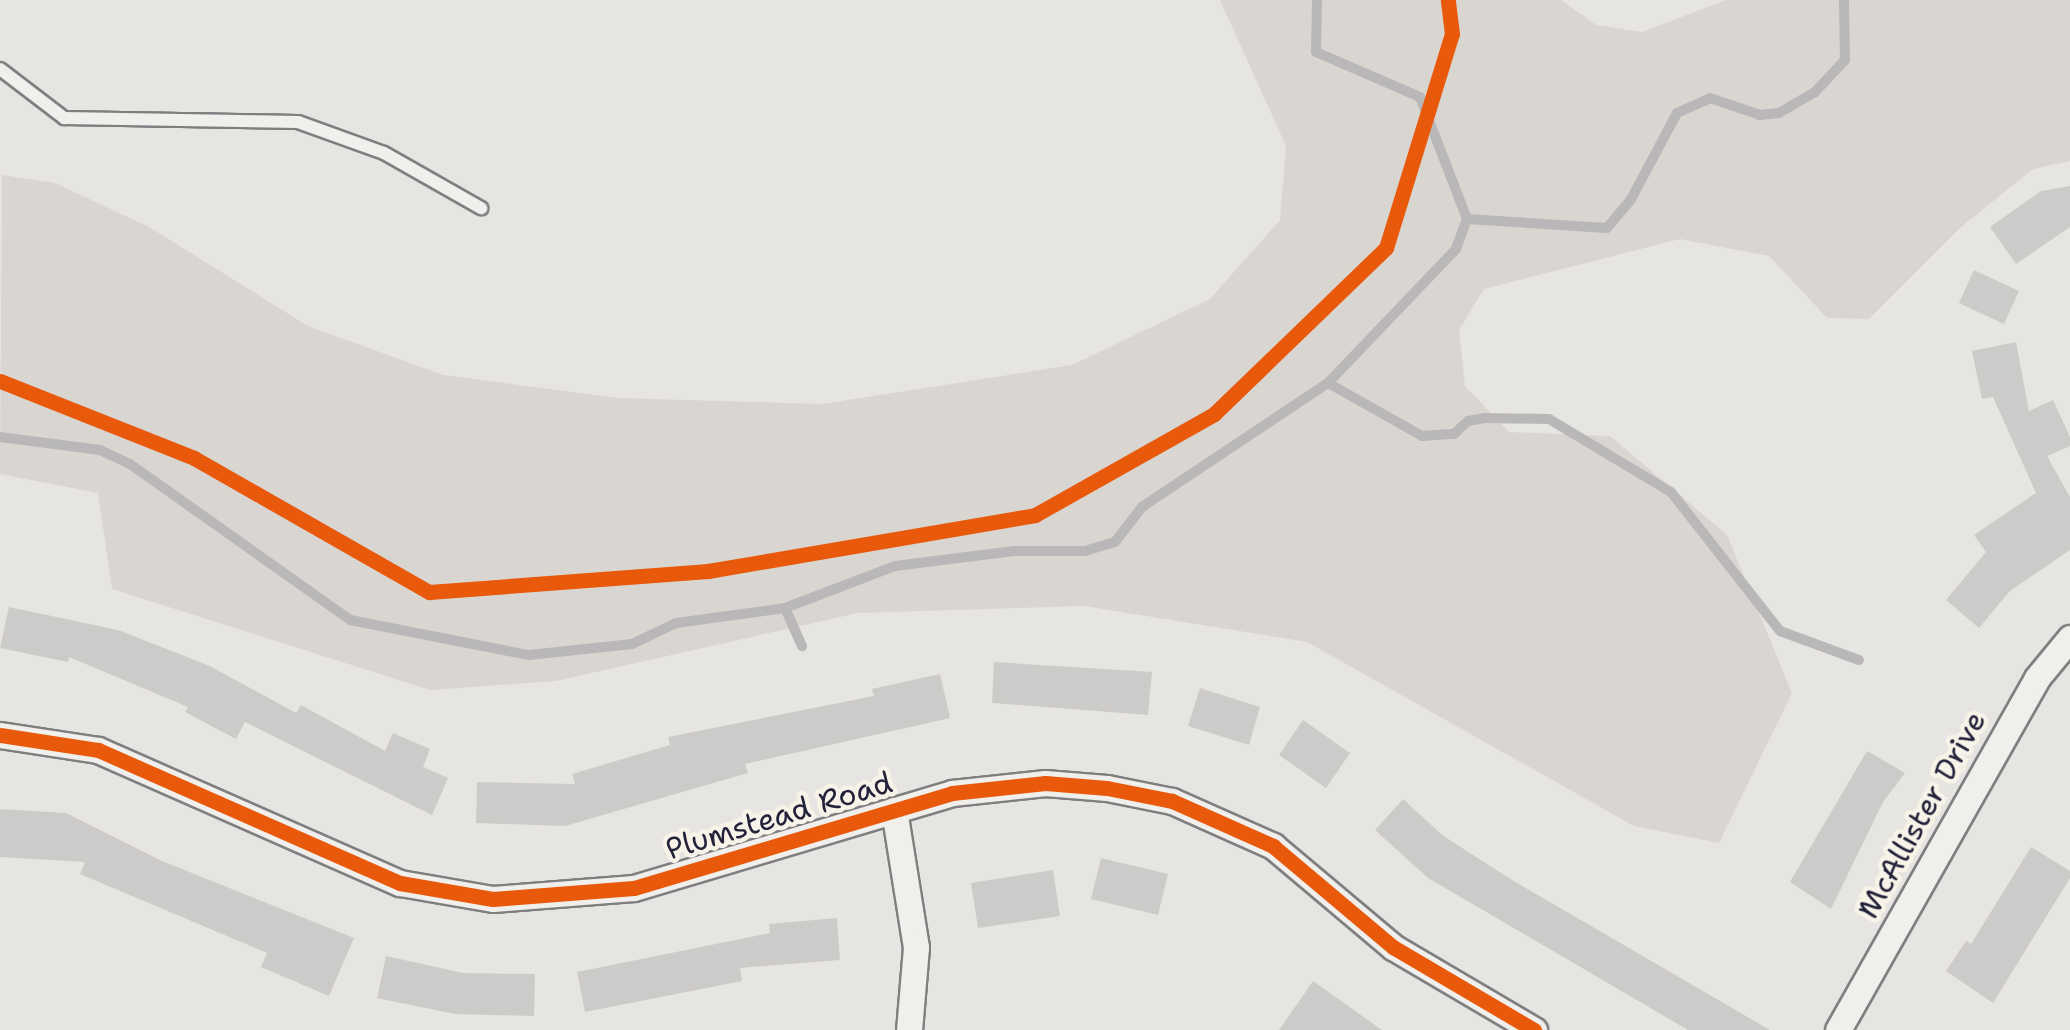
<!DOCTYPE html>
<html>
<head>
<meta charset="utf-8">
<style>
	body { margin:0 }
	#map { position:relative; width:2070px; height:1030px; overflow:hidden; background:#e7e5e1; font-family:"Shantell Sans",sans-serif }
	div>[style] { position:absolute }
	.green>* { inset:0; background:#d9d6d2 }
	.stream>* { height:10px; margin:-5px; padding:0 5px; transform-origin:5px; border-radius:5px; background:#bab7b8 }
	.building>* { inset:0; background:#cdcbc9 }
	.roads { filter:drop-shadow(2px 0 #7f7e81) drop-shadow(-2px 0 #7f7e81) drop-shadow(0 2px #7f7e81) drop-shadow(0 -2px #7f7e81) }
	.service>* { height:12px; margin:-6px; padding:0 6px; transform-origin:6px; border-radius:6px; background:#f0efeb }
	.minor>* { height:25px; margin:-12.5px; padding:0 12.5px; transform-origin:12.5px; border-radius:12.5px; background:#f0efeb }
	.cycleway>* { height:15px; margin:-7.5px; padding:0 7.5px; transform-origin:7.5px; border-radius:7.5px; background:#e8590c }
	span { translate:-50% -50%; white-space:nowrap; text-align:center; line-height:1.15; -webkit-text-stroke:9px #f7f3e8; paint-order:stroke }
	.street-label { font-size:30px; color:#22223b }
</style>
</head>
<body>
<div id="map">
	<div class="green">
		<div style="clip-path:polygon(1220px 0,1561px 0,1596px 25px,1642px 32px,1726px 0,2070px 0,2070px 161px,2033px 169px,1961px 227px,1869px 319px,1827px 318px,1769px 256px,1680px 239px,1484px 289px,1459px 330px,1465px 386px,1509px 432px,1610px 436px,1727px 535px,1792px 693px,1719px 843px,1634px 826px,1307px 642px,1084px 606px,858px 613px,556px 681px,430px 690px,112px 589px,98px 493px,0 474px,2px 175px,55px 183px,149px 227px,308px 326px,443px 375px,618px 398px,822px 404px,1072px 365px,1210px 299px,1280px 220px,1286px 146px)"></div>
	</div>
	<div class="stream">
		<div style="left:1317px;top:0;width:52px;rotate:91.1deg"></div>
		<div style="left:1316px;top:52px;width:113px;rotate:23.4deg"></div>
		<div style="left:1420px;top:97px;width:131px;rotate:68.9deg"></div>
		<div style="left:1467px;top:219px;width:140px;rotate:3.7deg"></div>
		<div style="left:1607px;top:228px;width:35px;rotate:-50deg"></div>
		<div style="left:1630px;top:201px;width:100px;rotate:-61.9deg"></div>
		<div style="left:1677px;top:113px;width:36px;rotate:-24deg"></div>
		<div style="left:1710px;top:98px;width:53px;rotate:18.8deg"></div>
		<div style="left:1760px;top:115px;width:19px;rotate:-6deg"></div>
		<div style="left:1779px;top:113px;width:42px;rotate:-30.3deg"></div>
		<div style="left:1815px;top:92px;width:44px;rotate:-46.8deg"></div>
		<div style="left:1845px;top:60px;width:60px;rotate:-91deg"></div>
		<div style="left:1328px;top:383px;width:108px;rotate:29.4deg"></div>
		<div style="left:1422px;top:436px;width:32px;rotate:-4deg"></div>
		<div style="left:1454px;top:434px;width:19px;rotate:-43deg"></div>
		<div style="left:1468px;top:421px;width:17px;rotate:-10deg"></div>
		<div style="left:1485px;top:418px;width:64px;rotate:0.9deg"></div>
		<div style="left:1549px;top:419px;width:142px;rotate:30.9deg"></div>
		<div style="left:1671px;top:492px;width:177px;rotate:51.9deg"></div>
		<div style="left:1780px;top:631px;width:84px;rotate:20.2deg"></div>
		<div style="left:0;top:437px;width:101px;rotate:7.4deg"></div>
		<div style="left:100px;top:450px;width:33px;rotate:25deg"></div>
		<div style="left:130px;top:464px;width:270px;rotate:35.3deg"></div>
		<div style="left:350px;top:620px;width:182px;rotate:11.1deg"></div>
		<div style="left:529px;top:655px;width:104px;rotate:-6.1deg"></div>
		<div style="left:632px;top:644px;width:49px;rotate:-25.5deg"></div>
		<div style="left:676px;top:623px;width:110px;rotate:-7.8deg"></div>
		<div style="left:785px;top:608px;width:118px;rotate:-20.9deg"></div>
		<div style="left:895px;top:566px;width:120px;rotate:-7.2deg"></div>
		<div style="left:1014px;top:551px;width:71px"></div>
		<div style="left:1085px;top:551px;width:31px;rotate:-17deg"></div>
		<div style="left:1115px;top:542px;width:44px;rotate:-52.4deg"></div>
		<div style="left:1142px;top:507px;width:224px;rotate:-33.7deg"></div>
		<div style="left:1328px;top:383px;width:185px;rotate:-46.3deg"></div>
		<div style="left:1456px;top:249px;width:32px;rotate:-70deg"></div>
		<div style="left:785px;top:608px;width:42px;rotate:65.9deg"></div>
	</div>
	<div class="building">
		<div style="clip-path:polygon(2070px 186px,2070px 227px,2016px 264px,1990px 227px,2041px 191px)"></div>
		<div style="clip-path:polygon(1974px 270px,2019px 291px,2004px 324px,1959px 303px)"></div>
		<div style="clip-path:polygon(2016px 342px,2029px 411px,2053px 400px,2070px 437px,2070px 446px,2047px 456px,2070px 497px,2070px 550px,2010px 591px,1979px 628px,1946px 600px,1986px 552px,1974px 535px,2036px 493px,1993px 397px,1982px 399px,1972px 351px)"></div>
		<div style="clip-path:polygon(9px 607px,118px 630px,210px 666px,296px 713px,301px 705px,385px 751px,393px 733px,430px 749px,423px 767px,448px 778px,432px 815px,245px 722px,236px 739px,185px 712px,188px 707px,69px 657px,68px 662px,0 648px)"></div>
		<div style="clip-path:polygon(994px 662px,1152px 672px,1148px 715px,992px 703px)"></div>
		<div style="clip-path:polygon(940px 674px,950px 718px,745px 764px,748px 773px,565px 826px,476px 823px,477px 782px,575px 784px,572px 774px,670px 745px,668px 737px,874px 696px,872px 689px)"></div>
		<div style="clip-path:polygon(1200px 688px,1260px 707px,1249px 745px,1188px 726px)"></div>
		<div style="clip-path:polygon(1303px 720px,1350px 753px,1326px 788px,1279px 755px)"></div>
		<div style="clip-path:polygon(1867px 751px,1905px 773px,1883px 802px,1831px 909px,1790px 882px)"></div>
		<div style="clip-path:polygon(1403px 799px,1442px 835px,1512px 880px,1770px 1030px,1688px 1030px,1428px 878px,1375px 830px)"></div>
		<div style="clip-path:polygon(0 809px,66px 813px,162px 861px,354px 938px,329px 996px,261px 967px,267px 953px,80px 874px,85px 862px,0 857px)"></div>
		<div style="clip-path:polygon(2031px 847px,2070px 871px,2070px 878px,1993px 1003px,1946px 971px,1966px 941px,1971px 944px)"></div>
		<div style="clip-path:polygon(1101px 858px,1168px 874px,1158px 915px,1091px 899px)"></div>
		<div style="clip-path:polygon(1053px 870px,1060px 916px,978px 928px,971px 883px)"></div>
		<div style="clip-path:polygon(837px 918px,840px 960px,740px 968px,742px 981px,585px 1012px,577px 972px,770px 933px,769px 924px)"></div>
		<div style="clip-path:polygon(386px 956px,463px 973px,535px 974px,534px 1016px,455px 1014px,377px 998px)"></div>
		<div style="clip-path:polygon(1313px 981px,1382px 1030px,1279px 1030px)"></div>
	</div>
	<div class="roads">
		<div class="service">
			<div style="left:0;top:69px;width:81px;rotate:37.4deg"></div>
			<div style="left:64px;top:118px;width:234px;rotate:1deg"></div>
			<div style="left:298px;top:122px;width:91px;rotate:19.8deg"></div>
			<div style="left:384px;top:153px;width:112px;rotate:29.6deg"></div>
		</div>
		<div class="minor">
			<div style="left:0;top:735px;width:99px;rotate:8.7deg"></div>
			<div style="left:98px;top:750px;width:330px;rotate:23.8deg"></div>
			<div style="left:400px;top:883px;width:94px;rotate:9.8deg"></div>
			<div style="left:493px;top:899px;width:141px;rotate:-4.5deg"></div>
			<div style="left:634px;top:888px;width:332px;rotate:-16.6deg"></div>
			<div style="left:952px;top:793px;width:94px;rotate:-6.1deg"></div>
			<div style="left:1045px;top:783px;width:62px;rotate:4.6deg"></div>
			<div style="left:1107px;top:788px;width:66px;rotate:11.3deg"></div>
			<div style="left:1172px;top:801px;width:111px;rotate:24deg"></div>
			<div style="left:1273px;top:846px;width:157px;rotate:40.1deg"></div>
			<div style="left:1393px;top:947px;width:164px;rotate:30.5deg"></div>
			<div style="left:894px;top:810px;width:139px;rotate:80.9deg"></div>
			<div style="left:916px;top:947px;width:83px;rotate:94.8deg"></div>
			<div style="left:1838px;top:1030px;width:404px;rotate:-60.5deg"></div>
			<div style="left:2037px;top:678px;width:52px;rotate:-50.5deg"></div>
		</div>
	</div>
	<div class="cycleway">
		<div style="left:0;top:381px;width:209px;rotate:21.6deg"></div>
		<div style="left:194px;top:458px;width:271px;rotate:29.7deg"></div>
		<div style="left:429px;top:592px;width:280px;rotate:-4.3deg"></div>
		<div style="left:708px;top:571px;width:332px;rotate:-9.7deg"></div>
		<div style="left:1035px;top:515px;width:206px;rotate:-29.4deg"></div>
		<div style="left:1214px;top:414px;width:239px;rotate:-44deg"></div>
		<div style="left:1386px;top:248px;width:224px;rotate:-72.9deg"></div>
		<div style="left:1452px;top:34px;width:34px;rotate:-97deg"></div>
		<div style="left:0;top:735px;width:99px;rotate:8.7deg"></div>
		<div style="left:98px;top:750px;width:330px;rotate:23.8deg"></div>
		<div style="left:400px;top:883px;width:94px;rotate:9.8deg"></div>
		<div style="left:493px;top:899px;width:141px;rotate:-4.5deg"></div>
		<div style="left:634px;top:888px;width:332px;rotate:-16.6deg"></div>
		<div style="left:952px;top:793px;width:94px;rotate:-6.1deg"></div>
		<div style="left:1045px;top:783px;width:62px;rotate:4.6deg"></div>
		<div style="left:1107px;top:788px;width:66px;rotate:11.3deg"></div>
		<div style="left:1172px;top:801px;width:111px;rotate:24deg"></div>
		<div style="left:1273px;top:846px;width:157px;rotate:40.1deg"></div>
		<div style="left:1393px;top:947px;width:164px;rotate:30.5deg"></div>
	</div>
	<div class="street-label">
		<span style="left:1922px;top:815px;rotate:-61deg">McAllister Drive</span>
		<span style="left:779px;top:816px;rotate:-17deg">Plumstead Road</span>
	</div>
</div>
</body>
</html>
